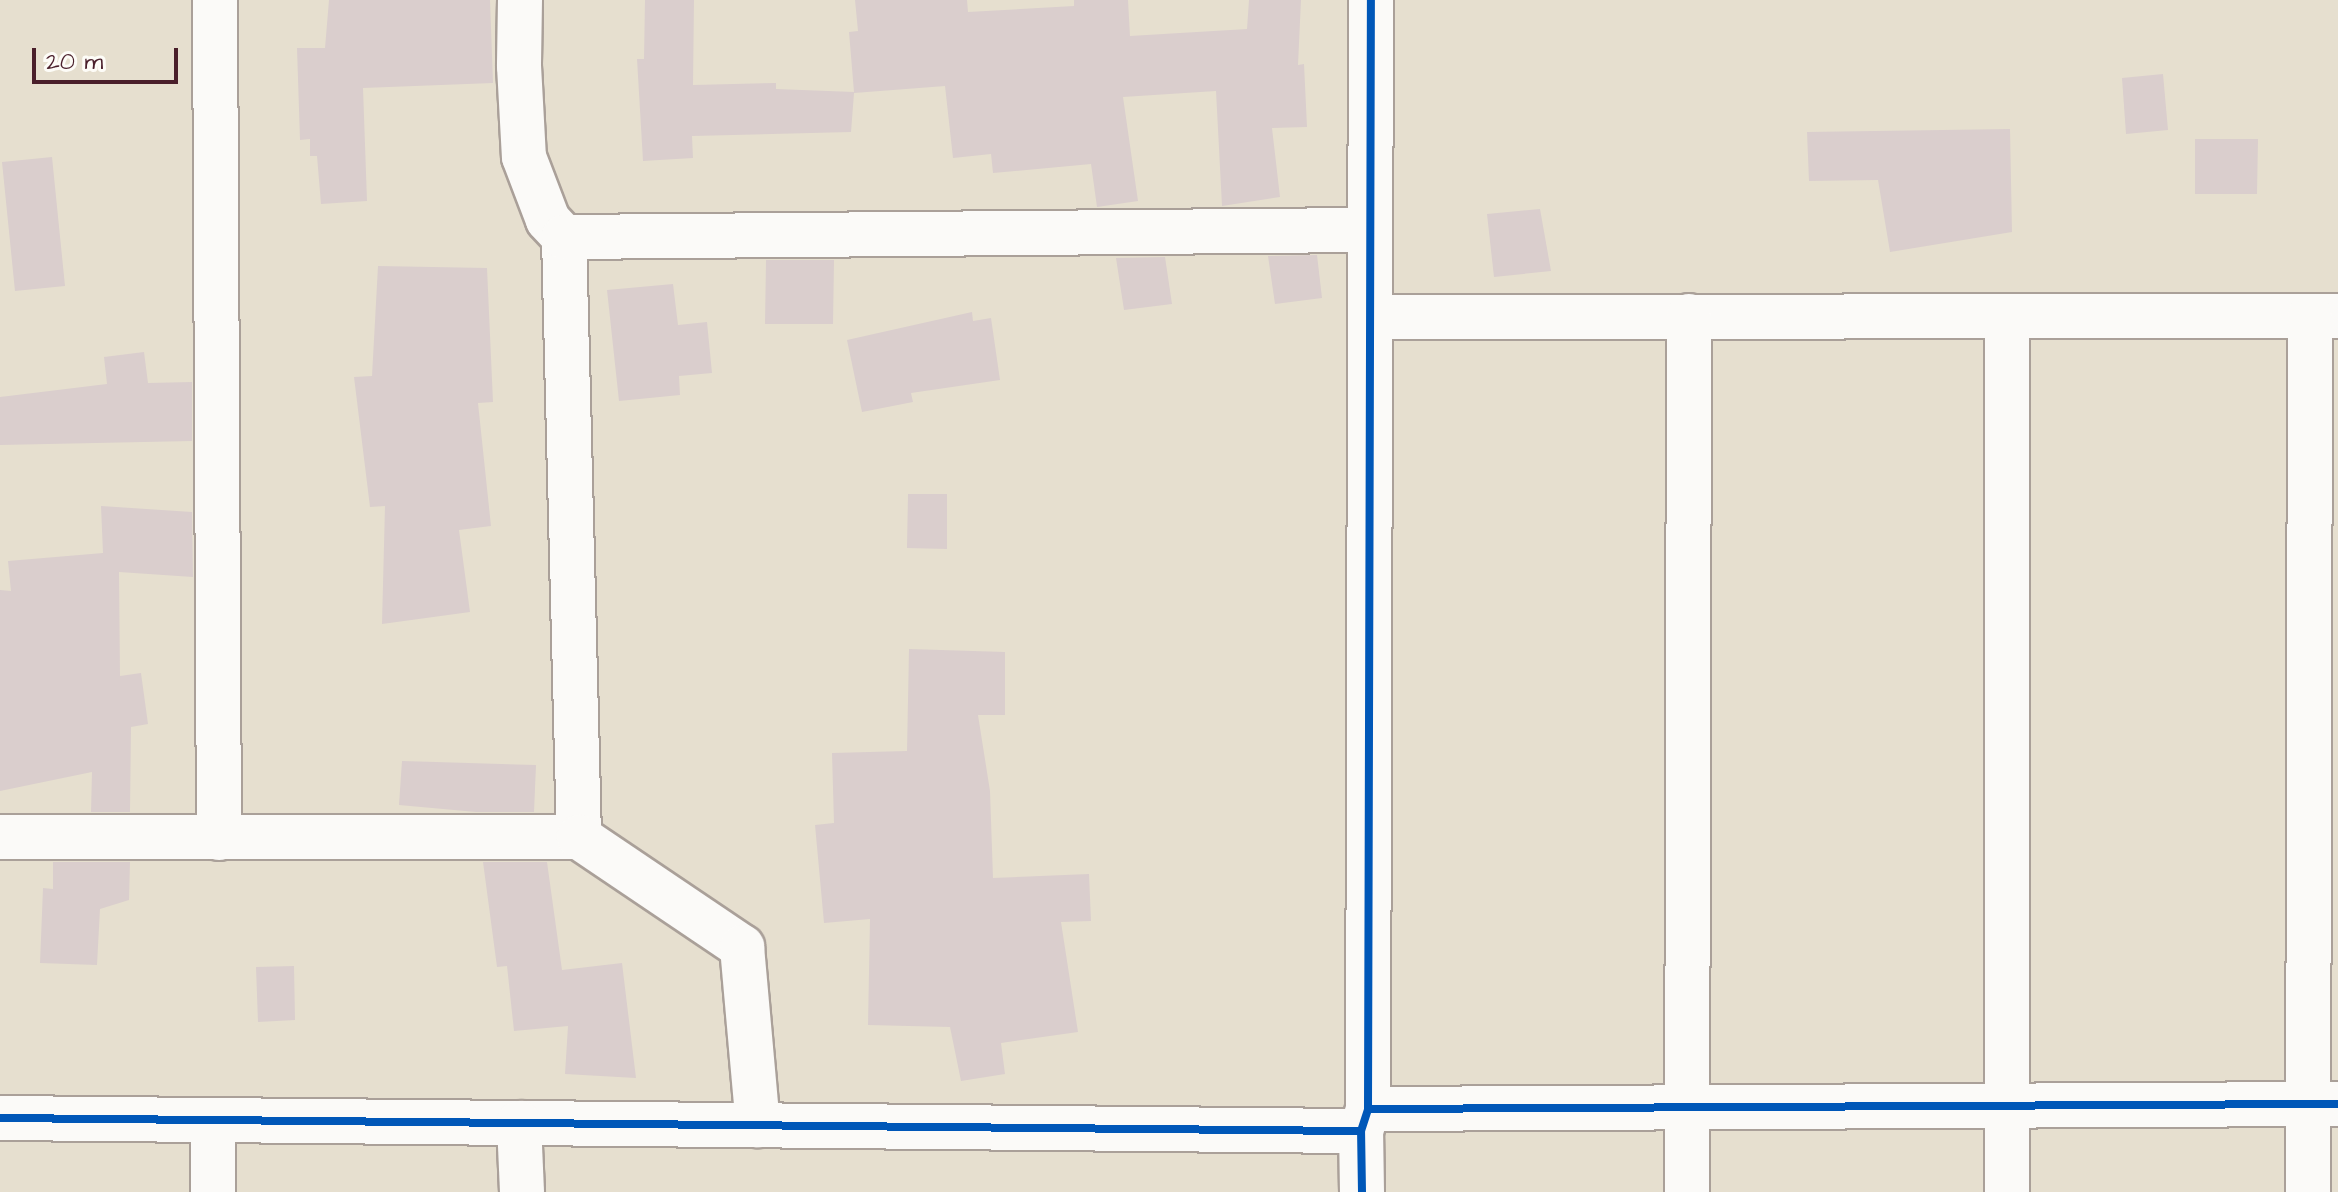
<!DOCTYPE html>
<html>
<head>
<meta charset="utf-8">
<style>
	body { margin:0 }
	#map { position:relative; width:2338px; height:1192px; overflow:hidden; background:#e6dfcf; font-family:"Architects Daughter",sans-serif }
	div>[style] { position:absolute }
	.building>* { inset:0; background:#dacecd }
	.roads { filter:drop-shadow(2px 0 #aaa099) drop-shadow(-2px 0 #aaa099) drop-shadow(0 2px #aaa099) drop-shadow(0 -2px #aaa099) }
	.minor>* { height:44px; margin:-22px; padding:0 22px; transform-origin:22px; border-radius:22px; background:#fbfaf8 }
	.cycleway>* { height:8px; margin:-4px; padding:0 4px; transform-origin:4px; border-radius:4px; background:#0057b8 }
	span { translate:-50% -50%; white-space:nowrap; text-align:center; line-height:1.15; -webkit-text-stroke:7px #fdfcf7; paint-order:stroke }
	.scale { position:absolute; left:32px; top:48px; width:146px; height:36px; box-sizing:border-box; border:4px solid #4a1f2b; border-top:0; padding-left:10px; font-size:24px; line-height:28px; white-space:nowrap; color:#4a1f2b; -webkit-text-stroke:6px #fdfcf7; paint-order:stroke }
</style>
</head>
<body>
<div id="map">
	<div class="building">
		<div style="clip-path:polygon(329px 0,490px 0,493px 83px,363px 88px,367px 201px,321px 204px,317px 156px,310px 156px,310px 139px,300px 140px,297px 48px,325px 48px)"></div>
		<div style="clip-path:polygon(645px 0,694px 0,693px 85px,776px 83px,776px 89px,854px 92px,849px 32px,858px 31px,855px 0,967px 0,968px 12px,1074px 6px,1074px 0,1128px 0,1130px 36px,1247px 29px,1249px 0,1301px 0,1298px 65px,1304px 64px,1307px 127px,1272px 128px,1280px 197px,1222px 206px,1216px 91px,1123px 97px,1138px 201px,1097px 207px,1091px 164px,993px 173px,991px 154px,953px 158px,945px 86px,854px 93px,851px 132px,692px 136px,693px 158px,643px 161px,637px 59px,644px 59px)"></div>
		<div style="clip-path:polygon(2163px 74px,2168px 130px,2126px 134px,2122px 78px)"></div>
		<div style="clip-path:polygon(2010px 129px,2012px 232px,1890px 252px,1878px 180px,1809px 181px,1807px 132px)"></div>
		<div style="clip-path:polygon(2195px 139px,2258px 139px,2257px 194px,2195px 194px)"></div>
		<div style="clip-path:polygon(52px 157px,65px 286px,15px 291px,2px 162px)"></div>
		<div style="clip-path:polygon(1540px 209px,1551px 271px,1494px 277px,1487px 214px)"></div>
		<div style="clip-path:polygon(1317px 255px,1322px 298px,1275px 304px,1268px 256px)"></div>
		<div style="clip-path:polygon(1165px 257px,1172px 304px,1124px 310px,1116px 258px)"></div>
		<div style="clip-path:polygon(766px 260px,834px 260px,833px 324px,765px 324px)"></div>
		<div style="clip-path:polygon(378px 266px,487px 268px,493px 402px,478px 403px,491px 526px,459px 530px,470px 612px,382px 624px,385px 506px,370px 507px,354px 377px,372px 376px)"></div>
		<div style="clip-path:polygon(673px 284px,678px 325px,707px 322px,712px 373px,679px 376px,680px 395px,619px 401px,607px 290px)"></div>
		<div style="clip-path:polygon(972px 312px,973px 321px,991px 318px,1000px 380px,911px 393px,913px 402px,862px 412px,847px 340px)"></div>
		<div style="clip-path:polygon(144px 352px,148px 383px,192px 382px,192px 441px,0 445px,0 397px,107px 384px,104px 357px)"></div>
		<div style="clip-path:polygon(908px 494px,947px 494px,947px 549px,907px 548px)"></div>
		<div style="clip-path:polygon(101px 506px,192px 512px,193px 577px,119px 572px,120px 676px,141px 673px,148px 724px,131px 727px,130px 812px,91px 812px,92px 772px,0 791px,0 590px,11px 591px,8px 561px,103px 553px)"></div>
		<div style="clip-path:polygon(909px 649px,1005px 652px,1005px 715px,978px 715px,990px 791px,993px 878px,1089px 874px,1091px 921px,1061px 922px,1078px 1032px,1001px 1043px,1005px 1074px,961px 1081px,950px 1027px,868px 1025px,870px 919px,824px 923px,815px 825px,834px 823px,832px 753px,907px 751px)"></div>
		<div style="clip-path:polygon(402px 761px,536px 765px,534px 812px,476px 812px,399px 805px)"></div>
		<div style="clip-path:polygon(53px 862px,130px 862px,129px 900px,100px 909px,97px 965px,40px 963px,43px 888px,53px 889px)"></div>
		<div style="clip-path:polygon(483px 862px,547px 862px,562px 970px,622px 963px,636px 1078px,565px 1074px,568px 1026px,514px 1031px,507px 966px,497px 967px)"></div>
		<div style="clip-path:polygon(294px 966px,295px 1020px,258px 1022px,256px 967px)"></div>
	</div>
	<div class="roads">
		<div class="minor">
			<div style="left:215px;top:0;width:838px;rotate:89.73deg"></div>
			<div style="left:520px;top:0;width:66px;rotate:90.9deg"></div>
			<div style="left:519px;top:66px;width:91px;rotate:86.9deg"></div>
			<div style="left:524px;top:157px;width:67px;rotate:69.1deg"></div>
			<div style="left:548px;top:220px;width:23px;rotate:47deg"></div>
			<div style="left:564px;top:237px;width:600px;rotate:88.57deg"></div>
			<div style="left:564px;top:237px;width:806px;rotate:-0.5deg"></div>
			<div style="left:1370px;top:317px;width:968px;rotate:-0.06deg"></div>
			<div style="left:0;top:837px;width:579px"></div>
			<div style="left:579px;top:837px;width:197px;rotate:34deg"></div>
			<div style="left:742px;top:947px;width:179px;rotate:84.9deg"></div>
			<div style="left:1368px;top:1109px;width:970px;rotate:-0.3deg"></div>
			<div style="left:0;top:1118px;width:1361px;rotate:0.55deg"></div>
			<div style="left:213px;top:1121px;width:71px;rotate:90deg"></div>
			<div style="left:519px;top:1123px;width:69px;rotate:87.5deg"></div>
			<div style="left:1362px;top:1192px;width:61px;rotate:-90.9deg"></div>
			<div style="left:1361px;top:1131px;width:23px;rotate:-72deg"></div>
			<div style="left:1368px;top:1109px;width:1109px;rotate:-89.85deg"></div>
			<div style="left:1687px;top:1192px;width:876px;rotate:-89.87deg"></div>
			<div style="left:2007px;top:1192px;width:875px;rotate:-90deg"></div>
			<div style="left:2308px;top:1192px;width:876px;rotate:-89.87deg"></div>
		</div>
	</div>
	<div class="cycleway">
		<div style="left:1368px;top:1109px;width:970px;rotate:-0.3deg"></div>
		<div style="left:0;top:1118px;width:1361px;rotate:0.55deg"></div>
		<div style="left:1362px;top:1192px;width:61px;rotate:-90.9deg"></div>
		<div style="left:1361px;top:1131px;width:23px;rotate:-72deg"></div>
		<div style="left:1368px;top:1109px;width:1109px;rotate:-89.85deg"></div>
	</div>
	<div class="scale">20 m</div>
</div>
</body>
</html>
